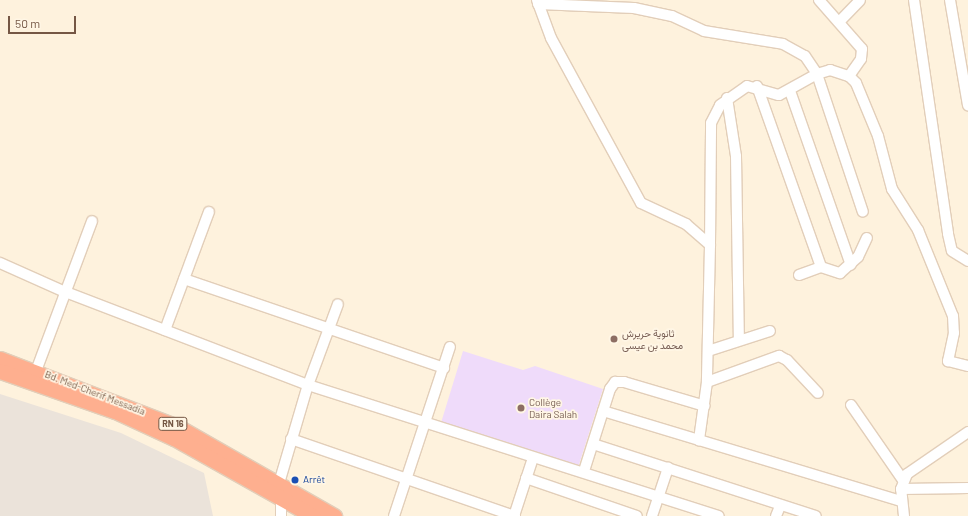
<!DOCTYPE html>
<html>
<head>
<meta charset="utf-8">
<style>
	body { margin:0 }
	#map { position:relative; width:968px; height:516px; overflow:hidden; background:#fef2dd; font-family:Barlow,Vazirmatn,sans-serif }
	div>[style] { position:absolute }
	.industrial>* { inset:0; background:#ebe3da }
	.education>* { inset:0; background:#efdbfa }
	.roads { filter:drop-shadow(1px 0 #e2ceb9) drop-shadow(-1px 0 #e2ceb9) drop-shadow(0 1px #e2ceb9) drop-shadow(0 -1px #e2ceb9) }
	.minor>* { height:10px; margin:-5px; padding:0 5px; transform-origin:5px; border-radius:5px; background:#fff }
	.highway>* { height:15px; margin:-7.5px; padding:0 7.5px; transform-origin:7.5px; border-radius:7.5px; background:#feaf8f }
	.dots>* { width:11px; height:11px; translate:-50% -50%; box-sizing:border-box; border:2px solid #fff6e5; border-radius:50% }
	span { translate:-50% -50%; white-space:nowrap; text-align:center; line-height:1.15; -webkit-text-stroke:3.5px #fff6e5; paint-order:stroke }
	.shield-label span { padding:1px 3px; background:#fff6e5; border:1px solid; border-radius:3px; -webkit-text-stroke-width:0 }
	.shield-label { font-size:9px; color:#755744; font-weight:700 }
	.education-label { font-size:10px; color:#785e54 }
	.left { translate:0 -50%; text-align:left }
	.street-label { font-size:10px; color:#755744 }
	.transit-label { font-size:10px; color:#164399 }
	.scale { position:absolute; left:8px; top:16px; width:68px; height:18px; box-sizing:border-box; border:2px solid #755744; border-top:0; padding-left:5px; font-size:12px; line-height:14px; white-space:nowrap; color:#755744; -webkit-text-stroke:3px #fff6e5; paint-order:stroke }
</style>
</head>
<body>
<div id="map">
	<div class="industrial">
		<div style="clip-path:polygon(0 394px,121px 433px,204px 473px,213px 516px,0 516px)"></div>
	</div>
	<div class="education">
		<div style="clip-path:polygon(463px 351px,523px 370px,535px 366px,603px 389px,576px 474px,440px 426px)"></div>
	</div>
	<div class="roads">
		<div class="minor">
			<div style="left:537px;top:0;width:40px;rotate:69.8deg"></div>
			<div style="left:551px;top:38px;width:188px;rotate:61.4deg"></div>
			<div style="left:641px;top:203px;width:50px;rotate:25deg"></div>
			<div style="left:686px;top:224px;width:32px;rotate:41deg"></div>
			<div style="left:710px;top:245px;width:137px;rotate:91.3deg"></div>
			<div style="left:707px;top:382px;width:59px;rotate:97.9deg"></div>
			<div style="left:819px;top:0;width:65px;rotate:48.7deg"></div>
			<div style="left:862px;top:49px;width:10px;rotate:96deg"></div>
			<div style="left:861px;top:59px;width:21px;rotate:125deg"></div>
			<div style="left:914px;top:0;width:236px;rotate:81.7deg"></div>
			<div style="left:948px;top:234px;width:17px;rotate:77deg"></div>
			<div style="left:952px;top:251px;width:19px;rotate:32deg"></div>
			<div style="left:950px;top:0;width:107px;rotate:80.3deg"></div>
			<div style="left:538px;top:4px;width:96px;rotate:2.4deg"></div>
			<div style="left:634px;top:8px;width:39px;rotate:12deg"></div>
			<div style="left:672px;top:16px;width:35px;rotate:25deg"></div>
			<div style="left:704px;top:31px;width:80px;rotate:9.3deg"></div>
			<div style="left:783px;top:44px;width:25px;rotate:29deg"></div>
			<div style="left:805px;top:56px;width:22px;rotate:56deg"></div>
			<div style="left:817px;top:74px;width:14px;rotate:-17deg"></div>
			<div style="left:830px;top:70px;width:20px;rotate:18deg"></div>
			<div style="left:849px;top:76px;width:10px;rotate:45deg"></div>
			<div style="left:856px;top:83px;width:57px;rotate:67.5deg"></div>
			<div style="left:878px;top:136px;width:55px;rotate:75.2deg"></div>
			<div style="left:892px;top:189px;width:49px;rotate:57.6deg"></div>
			<div style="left:918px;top:230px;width:93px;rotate:67.9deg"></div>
			<div style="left:953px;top:316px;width:17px;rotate:87deg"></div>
			<div style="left:954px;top:333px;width:29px;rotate:102deg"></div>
			<div style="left:948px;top:361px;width:21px;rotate:14deg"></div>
			<div style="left:839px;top:22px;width:30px;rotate:-46deg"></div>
			<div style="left:757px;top:86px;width:192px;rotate:70.5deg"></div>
			<div style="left:790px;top:91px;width:184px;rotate:70.7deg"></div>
			<div style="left:727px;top:98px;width:59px;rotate:81.2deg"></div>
			<div style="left:736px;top:156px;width:183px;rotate:89.1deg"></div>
			<div style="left:710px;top:245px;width:122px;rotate:-89.5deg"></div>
			<div style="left:711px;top:123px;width:20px;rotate:-63deg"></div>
			<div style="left:720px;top:105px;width:33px;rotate:-35deg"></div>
			<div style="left:747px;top:86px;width:33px;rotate:16deg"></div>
			<div style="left:779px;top:95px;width:43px;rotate:-28.9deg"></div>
			<div style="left:817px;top:74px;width:145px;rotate:71.6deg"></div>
			<div style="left:0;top:263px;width:69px;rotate:24deg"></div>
			<div style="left:63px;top:291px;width:262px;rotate:21deg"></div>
			<div style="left:308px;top:385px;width:431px;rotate:17.7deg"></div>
			<div style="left:799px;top:275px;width:23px;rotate:-20deg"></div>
			<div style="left:821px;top:267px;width:20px;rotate:18deg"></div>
			<div style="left:840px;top:273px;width:24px;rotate:-42deg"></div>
			<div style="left:858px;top:257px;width:21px;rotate:-65deg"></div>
			<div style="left:184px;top:279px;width:275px;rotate:18.9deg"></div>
			<div style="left:165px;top:330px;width:126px;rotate:-69.6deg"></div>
			<div style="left:708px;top:351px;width:65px;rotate:-17.9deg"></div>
			<div style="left:36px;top:371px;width:160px;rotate:-69.5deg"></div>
			<div style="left:707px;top:382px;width:77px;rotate:-19.9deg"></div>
			<div style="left:779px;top:356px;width:9px;rotate:27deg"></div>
			<div style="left:787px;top:360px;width:45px;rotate:46.8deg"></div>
			<div style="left:851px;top:405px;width:91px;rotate:55.3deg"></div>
			<div style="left:603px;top:411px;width:312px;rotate:16.8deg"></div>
			<div style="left:291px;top:439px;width:237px;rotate:19deg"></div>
			<div style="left:593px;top:444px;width:234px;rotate:17.9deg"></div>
			<div style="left:584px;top:471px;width:86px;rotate:-72.4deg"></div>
			<div style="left:610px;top:389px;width:9px;rotate:-54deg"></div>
			<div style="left:615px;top:382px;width:9px"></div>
			<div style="left:624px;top:382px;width:84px;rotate:16.5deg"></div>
			<div style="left:526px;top:478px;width:117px;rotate:18.9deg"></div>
			<div style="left:901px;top:489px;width:67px;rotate:-0.9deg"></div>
			<div style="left:277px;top:490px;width:109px;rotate:-73.6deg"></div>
			<div style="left:308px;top:385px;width:86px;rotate:-69.7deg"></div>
			<div style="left:281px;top:516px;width:17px;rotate:-90deg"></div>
			<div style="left:394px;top:516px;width:178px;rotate:-71.7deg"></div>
			<div style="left:514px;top:516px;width:61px;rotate:-71.9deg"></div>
			<div style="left:652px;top:516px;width:51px;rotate:-71.6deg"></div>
			<div style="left:776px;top:516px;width:11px;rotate:-68deg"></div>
			<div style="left:904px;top:516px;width:27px;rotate:-96deg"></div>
			<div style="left:901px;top:489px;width:16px;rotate:-68deg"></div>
			<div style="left:907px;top:474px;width:74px;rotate:-34.5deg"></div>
		</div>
		<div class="highway">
			<div style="left:0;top:359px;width:191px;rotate:20.9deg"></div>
			<div style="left:178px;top:427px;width:180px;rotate:29.7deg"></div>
			<div style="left:0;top:371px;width:122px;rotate:19.2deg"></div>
			<div style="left:115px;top:411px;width:65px;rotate:24.6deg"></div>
			<div style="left:174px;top:438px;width:159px;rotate:29.3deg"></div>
		</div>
	</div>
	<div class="dots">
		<div style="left:614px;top:339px;background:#8d6e63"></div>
		<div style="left:521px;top:408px;background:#8d6e63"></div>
		<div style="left:295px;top:480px;background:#1a4fb4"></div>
	</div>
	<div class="shield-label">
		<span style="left:173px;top:424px">RN 16</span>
	</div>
	<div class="education-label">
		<span class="left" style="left:622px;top:339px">ثانوية حريرش<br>محمد بن عيسى</span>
		<span class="left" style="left:529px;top:408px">Collège<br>Daira Salah</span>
	</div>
	<div class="street-label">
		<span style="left:95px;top:393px;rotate:21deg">Bd. Med-Cherif Messadia</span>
	</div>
	<div class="transit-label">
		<span class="left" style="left:303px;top:480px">Arrêt</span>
	</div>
	<div class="scale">50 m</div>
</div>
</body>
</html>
